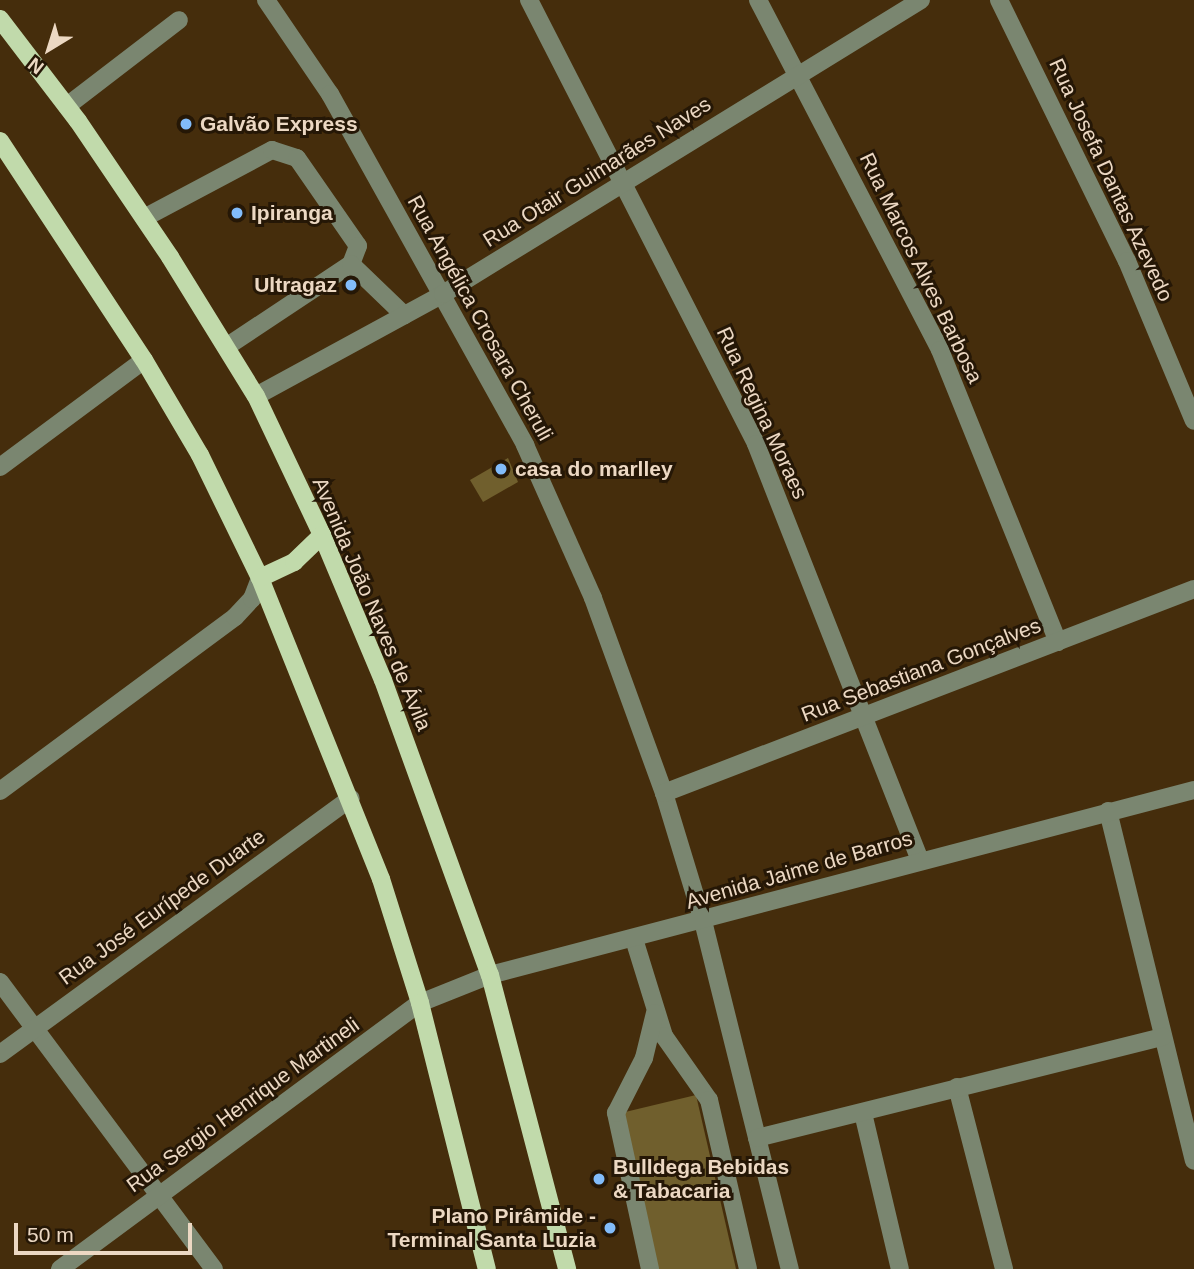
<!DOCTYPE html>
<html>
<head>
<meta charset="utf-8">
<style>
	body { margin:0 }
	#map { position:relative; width:1194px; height:1269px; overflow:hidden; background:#452d0c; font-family:Helvetica,sans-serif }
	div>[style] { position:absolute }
	.building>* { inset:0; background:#705f2d }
	.minor>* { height:18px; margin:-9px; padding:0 9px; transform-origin:9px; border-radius:9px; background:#7a8670 }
	.major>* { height:18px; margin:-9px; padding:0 9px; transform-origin:9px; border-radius:9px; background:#c1daab }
	.dots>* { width:19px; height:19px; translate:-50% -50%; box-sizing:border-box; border:4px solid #251706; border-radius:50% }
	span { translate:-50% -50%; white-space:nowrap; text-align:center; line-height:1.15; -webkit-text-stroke:6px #251706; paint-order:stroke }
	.poi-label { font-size:21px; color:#ecd8c3; font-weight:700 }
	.left { translate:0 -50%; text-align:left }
	.right { translate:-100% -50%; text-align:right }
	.street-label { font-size:21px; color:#ecd8c3 }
	.north { position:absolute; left:14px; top:14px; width:70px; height:70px; -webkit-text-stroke:5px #251706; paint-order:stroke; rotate:218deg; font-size:19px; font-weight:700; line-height:28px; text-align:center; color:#ecd8c3 }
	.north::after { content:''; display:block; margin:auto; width:24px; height:32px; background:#ecd8c3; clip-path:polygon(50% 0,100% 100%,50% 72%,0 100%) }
	.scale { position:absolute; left:14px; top:1223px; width:178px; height:32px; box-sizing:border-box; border:4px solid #ecd8c3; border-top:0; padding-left:9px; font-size:21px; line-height:24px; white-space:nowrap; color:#ecd8c3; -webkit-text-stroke:5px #251706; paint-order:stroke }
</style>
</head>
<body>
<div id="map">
	<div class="building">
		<div style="clip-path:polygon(508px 458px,518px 482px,483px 502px,470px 480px)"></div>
		<div style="clip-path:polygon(696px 1095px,736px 1269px,658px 1269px,621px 1113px)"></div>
	</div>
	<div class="minor">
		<div style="left:266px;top:0;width:114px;rotate:55.8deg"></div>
		<div style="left:330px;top:94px;width:402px;rotate:60.9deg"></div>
		<div style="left:525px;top:445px;width:167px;rotate:66deg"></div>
		<div style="left:593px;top:598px;width:208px;rotate:70deg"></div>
		<div style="left:664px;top:793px;width:134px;rotate:73.1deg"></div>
		<div style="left:703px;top:921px;width:359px;rotate:76deg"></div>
		<div style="left:529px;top:0;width:499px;rotate:62.9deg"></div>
		<div style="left:756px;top:444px;width:447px;rotate:68.5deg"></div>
		<div style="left:758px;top:0;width:394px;rotate:62.5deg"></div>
		<div style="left:940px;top:350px;width:315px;rotate:68deg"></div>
		<div style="left:999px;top:0;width:291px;rotate:63.9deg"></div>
		<div style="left:1127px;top:261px;width:173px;rotate:67.3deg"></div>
		<div style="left:67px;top:106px;width:141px;rotate:-37.5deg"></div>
		<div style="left:144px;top:218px;width:145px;rotate:-28deg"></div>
		<div style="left:272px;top:150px;width:26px;rotate:18deg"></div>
		<div style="left:297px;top:158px;width:107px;rotate:55.3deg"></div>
		<div style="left:358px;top:246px;width:19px;rotate:111deg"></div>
		<div style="left:351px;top:264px;width:150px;rotate:146.4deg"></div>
		<div style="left:351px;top:264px;width:74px;rotate:43.9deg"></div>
		<div style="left:256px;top:396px;width:213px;rotate:-28.6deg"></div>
		<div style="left:443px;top:294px;width:561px;rotate:-31.59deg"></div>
		<div style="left:0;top:467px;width:179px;rotate:-36.6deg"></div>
		<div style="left:0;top:791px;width:292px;rotate:-36.5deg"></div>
		<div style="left:235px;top:617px;width:25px;rotate:-47deg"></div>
		<div style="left:252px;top:599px;width:22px;rotate:-69deg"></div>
		<div style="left:664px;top:793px;width:568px;rotate:-21.05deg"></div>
		<div style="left:1108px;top:811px;width:360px;rotate:76.2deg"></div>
		<div style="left:634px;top:939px;width:102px;rotate:72.8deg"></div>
		<div style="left:664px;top:1036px;width:78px;rotate:54.9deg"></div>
		<div style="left:709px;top:1100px;width:173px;rotate:77deg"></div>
		<div style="left:0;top:982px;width:358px;rotate:53.3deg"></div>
		<div style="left:0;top:1054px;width:434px;rotate:-36.1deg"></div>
		<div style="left:957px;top:1087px;width:188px;rotate:75.5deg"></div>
		<div style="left:863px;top:1113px;width:160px;rotate:76.7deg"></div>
		<div style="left:757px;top:1138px;width:418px;rotate:-14deg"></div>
		<div style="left:60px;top:1269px;width:448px;rotate:-36.5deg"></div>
		<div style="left:420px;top:1003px;width:75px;rotate:-21.8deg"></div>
		<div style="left:490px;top:975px;width:728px;rotate:-14.72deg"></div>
		<div style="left:650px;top:1269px;width:160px;rotate:-102.3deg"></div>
		<div style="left:616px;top:1113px;width:62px;rotate:-63deg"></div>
		<div style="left:644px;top:1058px;width:46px;rotate:-76.3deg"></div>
	</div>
	<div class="major">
		<div style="left:0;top:19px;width:128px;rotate:52.6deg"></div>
		<div style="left:78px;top:121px;width:164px;rotate:55.9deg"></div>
		<div style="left:170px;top:257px;width:163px;rotate:58.3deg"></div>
		<div style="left:256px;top:396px;width:154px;rotate:64.6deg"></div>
		<div style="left:322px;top:535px;width:157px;rotate:67.2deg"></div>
		<div style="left:383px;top:680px;width:314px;rotate:70.1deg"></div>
		<div style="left:490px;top:975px;width:304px;rotate:75.3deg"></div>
		<div style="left:0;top:141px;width:262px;rotate:56.7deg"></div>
		<div style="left:144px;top:360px;width:110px;rotate:59.5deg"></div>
		<div style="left:200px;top:455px;width:137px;rotate:64deg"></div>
		<div style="left:260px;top:578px;width:324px;rotate:68.1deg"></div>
		<div style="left:381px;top:879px;width:130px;rotate:72.5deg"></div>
		<div style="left:420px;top:1003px;width:274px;rotate:75.9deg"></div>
		<div style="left:260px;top:578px;width:38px;rotate:-25deg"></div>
		<div style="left:294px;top:562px;width:39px;rotate:-44deg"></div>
	</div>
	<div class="dots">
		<div style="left:186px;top:124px;background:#82bcfa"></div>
		<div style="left:237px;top:213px;background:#82bcfa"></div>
		<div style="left:351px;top:285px;background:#82bcfa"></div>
		<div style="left:501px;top:469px;background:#82bcfa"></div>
		<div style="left:599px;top:1179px;background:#82bcfa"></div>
		<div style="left:610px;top:1228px;background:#82bcfa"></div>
	</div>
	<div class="poi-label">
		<span class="left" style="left:200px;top:124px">Galvão Express</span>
		<span class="left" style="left:251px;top:213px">Ipiranga</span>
		<span class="right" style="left:337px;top:285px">Ultragaz</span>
		<span class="left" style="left:515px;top:469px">casa do marlley</span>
		<span class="left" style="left:613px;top:1179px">Bulldega Bebidas<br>&amp; Tabacaria</span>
		<span class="right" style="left:596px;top:1228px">Plano Pirâmide -<br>Terminal Santa Luzia</span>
	</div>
	<div class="street-label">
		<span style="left:597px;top:172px;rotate:-32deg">Rua Otair Guimarães Naves</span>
		<span style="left:1111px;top:180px;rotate:65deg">Rua Josefa Dantas Azevedo</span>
		<span style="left:921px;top:268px;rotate:64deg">Rua Marcos Alves Barbosa</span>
		<span style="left:480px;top:318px;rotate:61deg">Rua Angélica Crosara Cheruli</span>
		<span style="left:762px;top:413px;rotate:65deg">Rua Regina Moraes</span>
		<span style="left:372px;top:604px;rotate:67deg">Avenida João Naves de Ávila</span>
		<span style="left:921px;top:670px;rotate:-21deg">Rua Sebastiana Gonçalves</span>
		<span style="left:799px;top:870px;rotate:-16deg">Avenida Jaime de Barros</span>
		<span style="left:162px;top:907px;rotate:-36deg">Rua José Eurípede Duarte</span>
		<span style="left:243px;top:1105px;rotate:-36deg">Rua Sergio Henrique Martineli</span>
	</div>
	<div class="north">N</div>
	<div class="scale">50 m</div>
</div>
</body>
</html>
